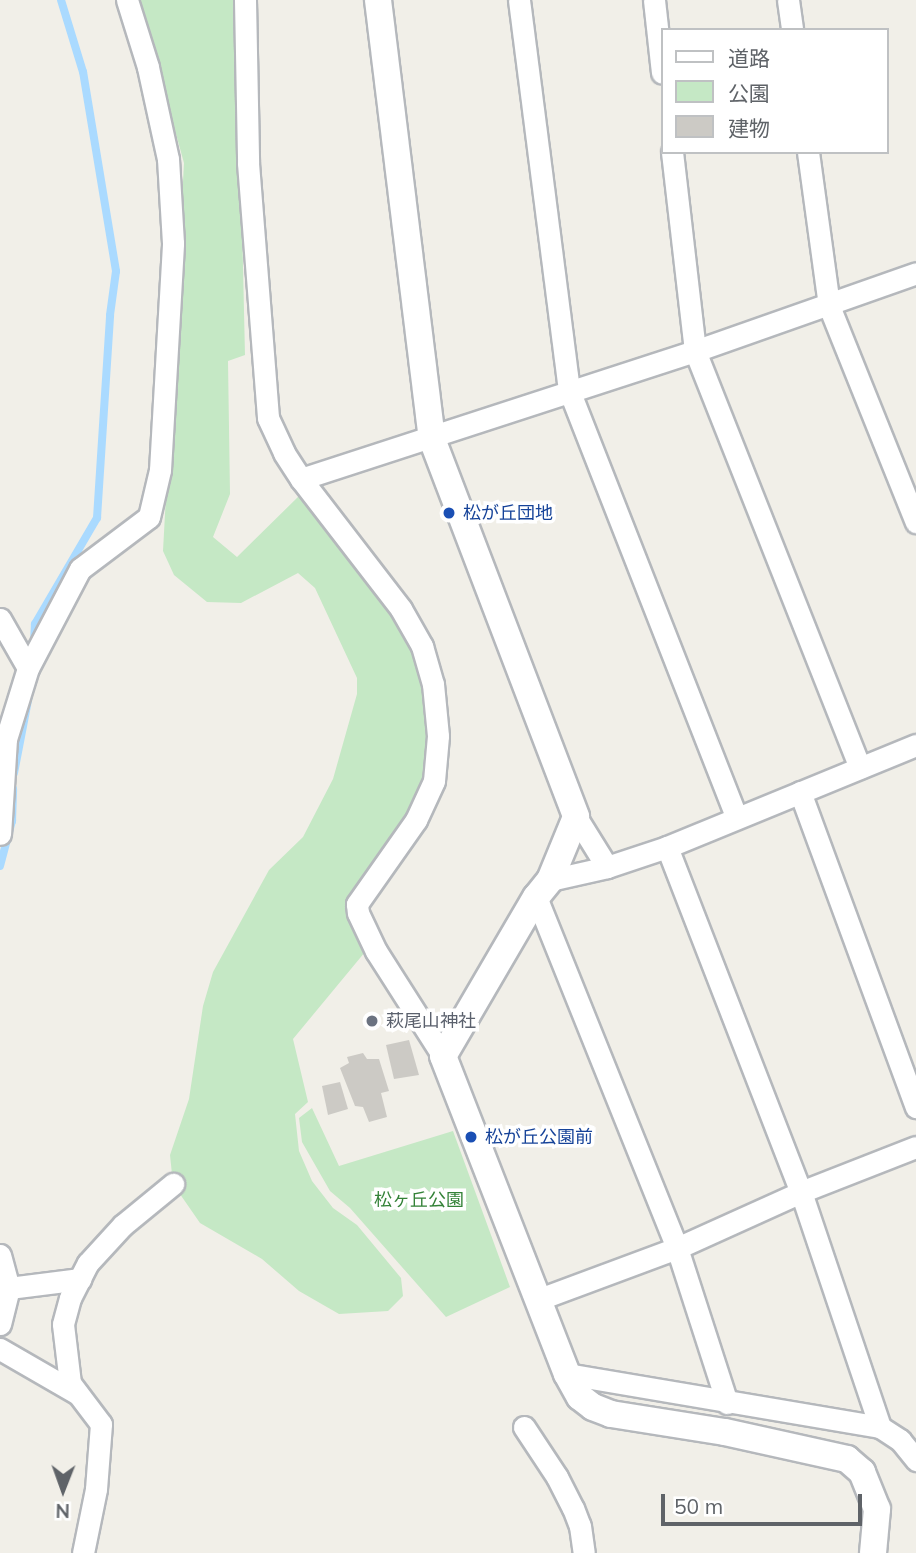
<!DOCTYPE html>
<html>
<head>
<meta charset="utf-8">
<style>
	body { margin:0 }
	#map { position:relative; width:916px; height:1553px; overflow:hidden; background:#f1efe8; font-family:Mulish,"Noto Sans JP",sans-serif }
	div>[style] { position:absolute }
	.green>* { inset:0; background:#c5e8c5 }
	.stream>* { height:8px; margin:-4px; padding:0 4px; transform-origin:4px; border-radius:4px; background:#aadaff }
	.building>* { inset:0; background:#cccac5 }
	.roads { filter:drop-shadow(2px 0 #b5b8bc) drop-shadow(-2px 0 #b5b8bc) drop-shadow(0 2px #b5b8bc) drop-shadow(0 -2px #b5b8bc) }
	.minor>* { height:21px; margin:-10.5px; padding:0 10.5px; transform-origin:10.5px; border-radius:10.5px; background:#fff }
	.tertiary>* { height:26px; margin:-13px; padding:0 13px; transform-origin:13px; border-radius:13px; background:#fff }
	.dots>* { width:19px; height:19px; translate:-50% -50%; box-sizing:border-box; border:4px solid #fff; border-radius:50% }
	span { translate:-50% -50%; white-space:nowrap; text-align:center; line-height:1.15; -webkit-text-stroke:7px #fff; paint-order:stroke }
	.transit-label { font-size:18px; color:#164399 }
	.left { translate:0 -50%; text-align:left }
	.worship-label { font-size:18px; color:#5b616d }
	.park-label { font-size:18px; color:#348238 }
	.legend { position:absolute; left:661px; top:28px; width:228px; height:126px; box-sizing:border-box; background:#fff; border:2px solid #bfc1c3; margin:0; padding:9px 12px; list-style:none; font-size:21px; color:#5f6368 }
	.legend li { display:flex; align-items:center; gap:14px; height:35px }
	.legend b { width:35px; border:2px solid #bfc1c3 }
	.north { position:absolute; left:28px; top:1455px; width:70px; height:70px; -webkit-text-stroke:5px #fff; paint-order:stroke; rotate:181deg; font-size:19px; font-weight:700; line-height:28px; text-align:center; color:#5f6368 }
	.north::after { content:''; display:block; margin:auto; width:24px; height:32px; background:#5f6368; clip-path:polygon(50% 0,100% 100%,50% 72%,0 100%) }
	.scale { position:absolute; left:661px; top:1494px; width:201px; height:32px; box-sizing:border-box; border:4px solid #5f6368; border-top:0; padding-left:9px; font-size:21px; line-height:24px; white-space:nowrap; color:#5f6368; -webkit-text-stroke:5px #fff; paint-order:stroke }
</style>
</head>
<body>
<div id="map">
	<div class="green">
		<div style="clip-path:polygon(139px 0,237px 0,245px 355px,228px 361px,230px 494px,213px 537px,237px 557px,300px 495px,366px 577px,418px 656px,430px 707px,427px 778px,396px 838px,348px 912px,365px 952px,293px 1039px,308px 1102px,295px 1114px,299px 1151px,312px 1181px,333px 1208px,357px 1225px,401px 1278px,403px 1296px,388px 1311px,339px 1314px,299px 1291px,262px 1259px,200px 1223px,173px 1184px,170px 1155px,189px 1099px,203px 1006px,213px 972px,269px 870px,303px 837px,333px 779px,357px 694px,357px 678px,315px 588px,298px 573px,241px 603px,207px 602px,174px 575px,163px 551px,184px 163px)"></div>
		<div style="clip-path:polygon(312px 1108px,339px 1166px,453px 1131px,510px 1287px,446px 1317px,350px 1208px,330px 1191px,302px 1142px,299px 1118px)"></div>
	</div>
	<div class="stream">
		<div style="left:34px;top:642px;width:18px;rotate:-87deg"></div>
		<div style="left:35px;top:624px;width:123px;rotate:-59.7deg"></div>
		<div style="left:97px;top:518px;width:203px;rotate:-86.3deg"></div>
		<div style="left:110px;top:315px;width:44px;rotate:-82.2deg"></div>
		<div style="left:116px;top:271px;width:202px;rotate:-99.4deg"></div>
		<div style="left:83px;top:72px;width:75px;rotate:-107deg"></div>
		<div style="left:14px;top:773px;width:85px;rotate:-79.1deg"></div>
		<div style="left:0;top:866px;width:47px;rotate:-75.1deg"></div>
		<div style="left:12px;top:821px;width:32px;rotate:-88deg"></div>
	</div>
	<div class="building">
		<div style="clip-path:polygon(409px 1040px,419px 1075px,394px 1079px,386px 1045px)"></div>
		<div style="clip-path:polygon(363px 1053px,367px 1059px,379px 1059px,389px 1091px,381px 1093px,387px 1117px,369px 1122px,363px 1107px,355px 1106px,340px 1068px,349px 1063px,347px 1057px)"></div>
		<div style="clip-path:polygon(340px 1082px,348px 1109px,328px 1115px,322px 1086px)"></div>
	</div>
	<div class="roads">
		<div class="minor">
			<div style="left:245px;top:0;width:163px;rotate:88.9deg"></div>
			<div style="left:248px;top:163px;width:256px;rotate:85.5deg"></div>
			<div style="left:268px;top:418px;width:38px;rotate:65deg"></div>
			<div style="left:284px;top:453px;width:31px;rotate:57deg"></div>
			<div style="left:301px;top:479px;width:164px;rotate:52.4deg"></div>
			<div style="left:401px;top:609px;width:43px;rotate:60.4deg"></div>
			<div style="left:422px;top:646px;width:40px;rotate:74deg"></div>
			<div style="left:433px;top:684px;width:52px;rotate:84.5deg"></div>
			<div style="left:438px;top:736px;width:45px;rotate:95.1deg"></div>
			<div style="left:434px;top:781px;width:43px;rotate:114.8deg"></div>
			<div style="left:416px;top:820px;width:103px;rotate:125.1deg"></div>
			<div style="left:357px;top:904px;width:9px;rotate:84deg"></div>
			<div style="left:358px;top:913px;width:42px;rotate:64.7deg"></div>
			<div style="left:376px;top:951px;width:125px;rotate:57.5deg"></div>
			<div style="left:519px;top:0;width:393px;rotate:82.7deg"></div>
			<div style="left:569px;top:390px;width:458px;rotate:68.6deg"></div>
			<div style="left:654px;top:0;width:73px;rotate:83.7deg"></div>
			<div style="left:788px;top:0;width:30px;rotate:82deg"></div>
			<div style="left:672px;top:152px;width:200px;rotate:83.4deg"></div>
			<div style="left:695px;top:351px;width:448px;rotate:68.4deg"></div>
			<div style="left:808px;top:152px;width:155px;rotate:82.2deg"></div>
			<div style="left:829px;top:306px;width:233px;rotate:68.1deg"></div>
			<div style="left:301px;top:479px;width:414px;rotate:-18deg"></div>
			<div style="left:695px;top:351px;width:234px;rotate:-19.4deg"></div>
			<div style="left:0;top:619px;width:56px;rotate:60.3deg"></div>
			<div style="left:28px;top:668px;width:74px;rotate:107.2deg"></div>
			<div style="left:6px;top:739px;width:95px;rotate:93.6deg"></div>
			<div style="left:28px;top:668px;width:112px;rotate:-62.3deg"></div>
			<div style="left:80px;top:569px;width:86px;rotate:-37deg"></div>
			<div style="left:149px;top:517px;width:48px;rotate:-76.8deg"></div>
			<div style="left:160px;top:470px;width:227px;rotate:-86.7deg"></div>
			<div style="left:173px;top:243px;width:84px;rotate:-93.4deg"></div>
			<div style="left:168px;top:159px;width:94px;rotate:-102.3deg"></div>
			<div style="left:148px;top:67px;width:70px;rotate:-107.4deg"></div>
			<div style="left:800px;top:792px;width:336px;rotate:69.8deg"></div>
			<div style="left:576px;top:817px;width:59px;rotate:58.2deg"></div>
			<div style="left:667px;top:847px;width:370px;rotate:68.8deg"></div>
			<div style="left:801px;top:1192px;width:248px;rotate:71.4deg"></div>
			<div style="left:550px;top:880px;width:58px;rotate:-12.8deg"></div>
			<div style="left:607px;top:867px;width:63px;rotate:-18.4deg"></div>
			<div style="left:667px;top:847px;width:269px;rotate:-22.3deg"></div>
			<div style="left:536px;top:897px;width:378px;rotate:68.1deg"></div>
			<div style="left:677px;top:1248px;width:163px;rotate:72.1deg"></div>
			<div style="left:0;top:1255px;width:34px;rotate:75deg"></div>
			<div style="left:9px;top:1288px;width:37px;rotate:104deg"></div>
			<div style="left:9px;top:1288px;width:72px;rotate:-7.2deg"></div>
			<div style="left:537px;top:1300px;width:149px;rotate:-20.4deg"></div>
			<div style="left:677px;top:1248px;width:136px;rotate:-24.3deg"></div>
			<div style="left:801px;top:1192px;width:123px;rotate:-21.4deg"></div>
			<div style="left:0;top:1349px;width:90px;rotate:30deg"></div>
			<div style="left:567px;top:1374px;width:317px;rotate:9.6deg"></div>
			<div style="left:880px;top:1427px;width:24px;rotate:33deg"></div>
			<div style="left:900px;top:1440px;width:26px;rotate:51deg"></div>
			<div style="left:524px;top:1427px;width:60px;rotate:56.6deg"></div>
			<div style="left:557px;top:1477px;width:35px;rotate:63deg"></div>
			<div style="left:573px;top:1508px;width:19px;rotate:69deg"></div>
			<div style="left:580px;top:1526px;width:27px;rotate:82deg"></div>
			<div style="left:83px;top:1553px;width:65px;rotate:-78.5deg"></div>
			<div style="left:96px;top:1489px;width:65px;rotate:-85.6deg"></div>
			<div style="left:101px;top:1424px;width:51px;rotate:-127.1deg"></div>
			<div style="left:70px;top:1383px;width:59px;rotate:-96.8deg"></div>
			<div style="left:63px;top:1324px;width:27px;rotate:-75deg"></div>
			<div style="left:70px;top:1298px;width:39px;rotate:-63deg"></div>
			<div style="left:88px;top:1263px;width:52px;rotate:-47.4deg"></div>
			<div style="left:123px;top:1225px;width:65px;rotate:-39.4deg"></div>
		</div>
		<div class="tertiary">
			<div style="left:378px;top:0;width:442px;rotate:83deg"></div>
			<div style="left:432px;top:439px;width:404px;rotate:69.1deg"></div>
			<div style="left:576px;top:817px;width:68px;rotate:112.4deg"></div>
			<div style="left:550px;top:880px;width:22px;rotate:129deg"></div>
			<div style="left:536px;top:897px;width:184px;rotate:120.3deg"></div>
			<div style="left:443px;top:1056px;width:341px;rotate:68.7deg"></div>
			<div style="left:567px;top:1374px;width:26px;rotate:61deg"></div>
			<div style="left:580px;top:1397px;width:16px;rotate:38deg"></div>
			<div style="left:593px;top:1407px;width:19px;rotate:21deg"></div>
			<div style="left:611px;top:1414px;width:115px;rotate:9deg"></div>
			<div style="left:725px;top:1432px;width:125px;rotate:12.5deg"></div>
			<div style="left:847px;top:1459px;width:20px;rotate:41deg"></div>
			<div style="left:862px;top:1472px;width:40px;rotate:68deg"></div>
			<div style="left:877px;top:1509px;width:44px;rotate:95.2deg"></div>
		</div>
	</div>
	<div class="dots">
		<div style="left:449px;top:513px;background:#1a4fb4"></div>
		<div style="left:372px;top:1021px;background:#6b7280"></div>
		<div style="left:471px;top:1137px;background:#1a4fb4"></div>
	</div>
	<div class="transit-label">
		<span class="left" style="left:463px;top:513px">松が丘団地</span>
		<span class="left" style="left:485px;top:1137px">松が丘公園前</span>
	</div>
	<div class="worship-label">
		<span class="left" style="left:386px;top:1021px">萩尾山神社</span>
	</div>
	<div class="park-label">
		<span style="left:419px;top:1200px">松ヶ丘公園</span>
	</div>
	<ul class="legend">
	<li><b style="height:9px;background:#fff"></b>道路</li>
	<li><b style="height:19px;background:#c5e8c5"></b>公園</li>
	<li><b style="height:19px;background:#cccac5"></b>建物</li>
	</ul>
	<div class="north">N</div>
	<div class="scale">50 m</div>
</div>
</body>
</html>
